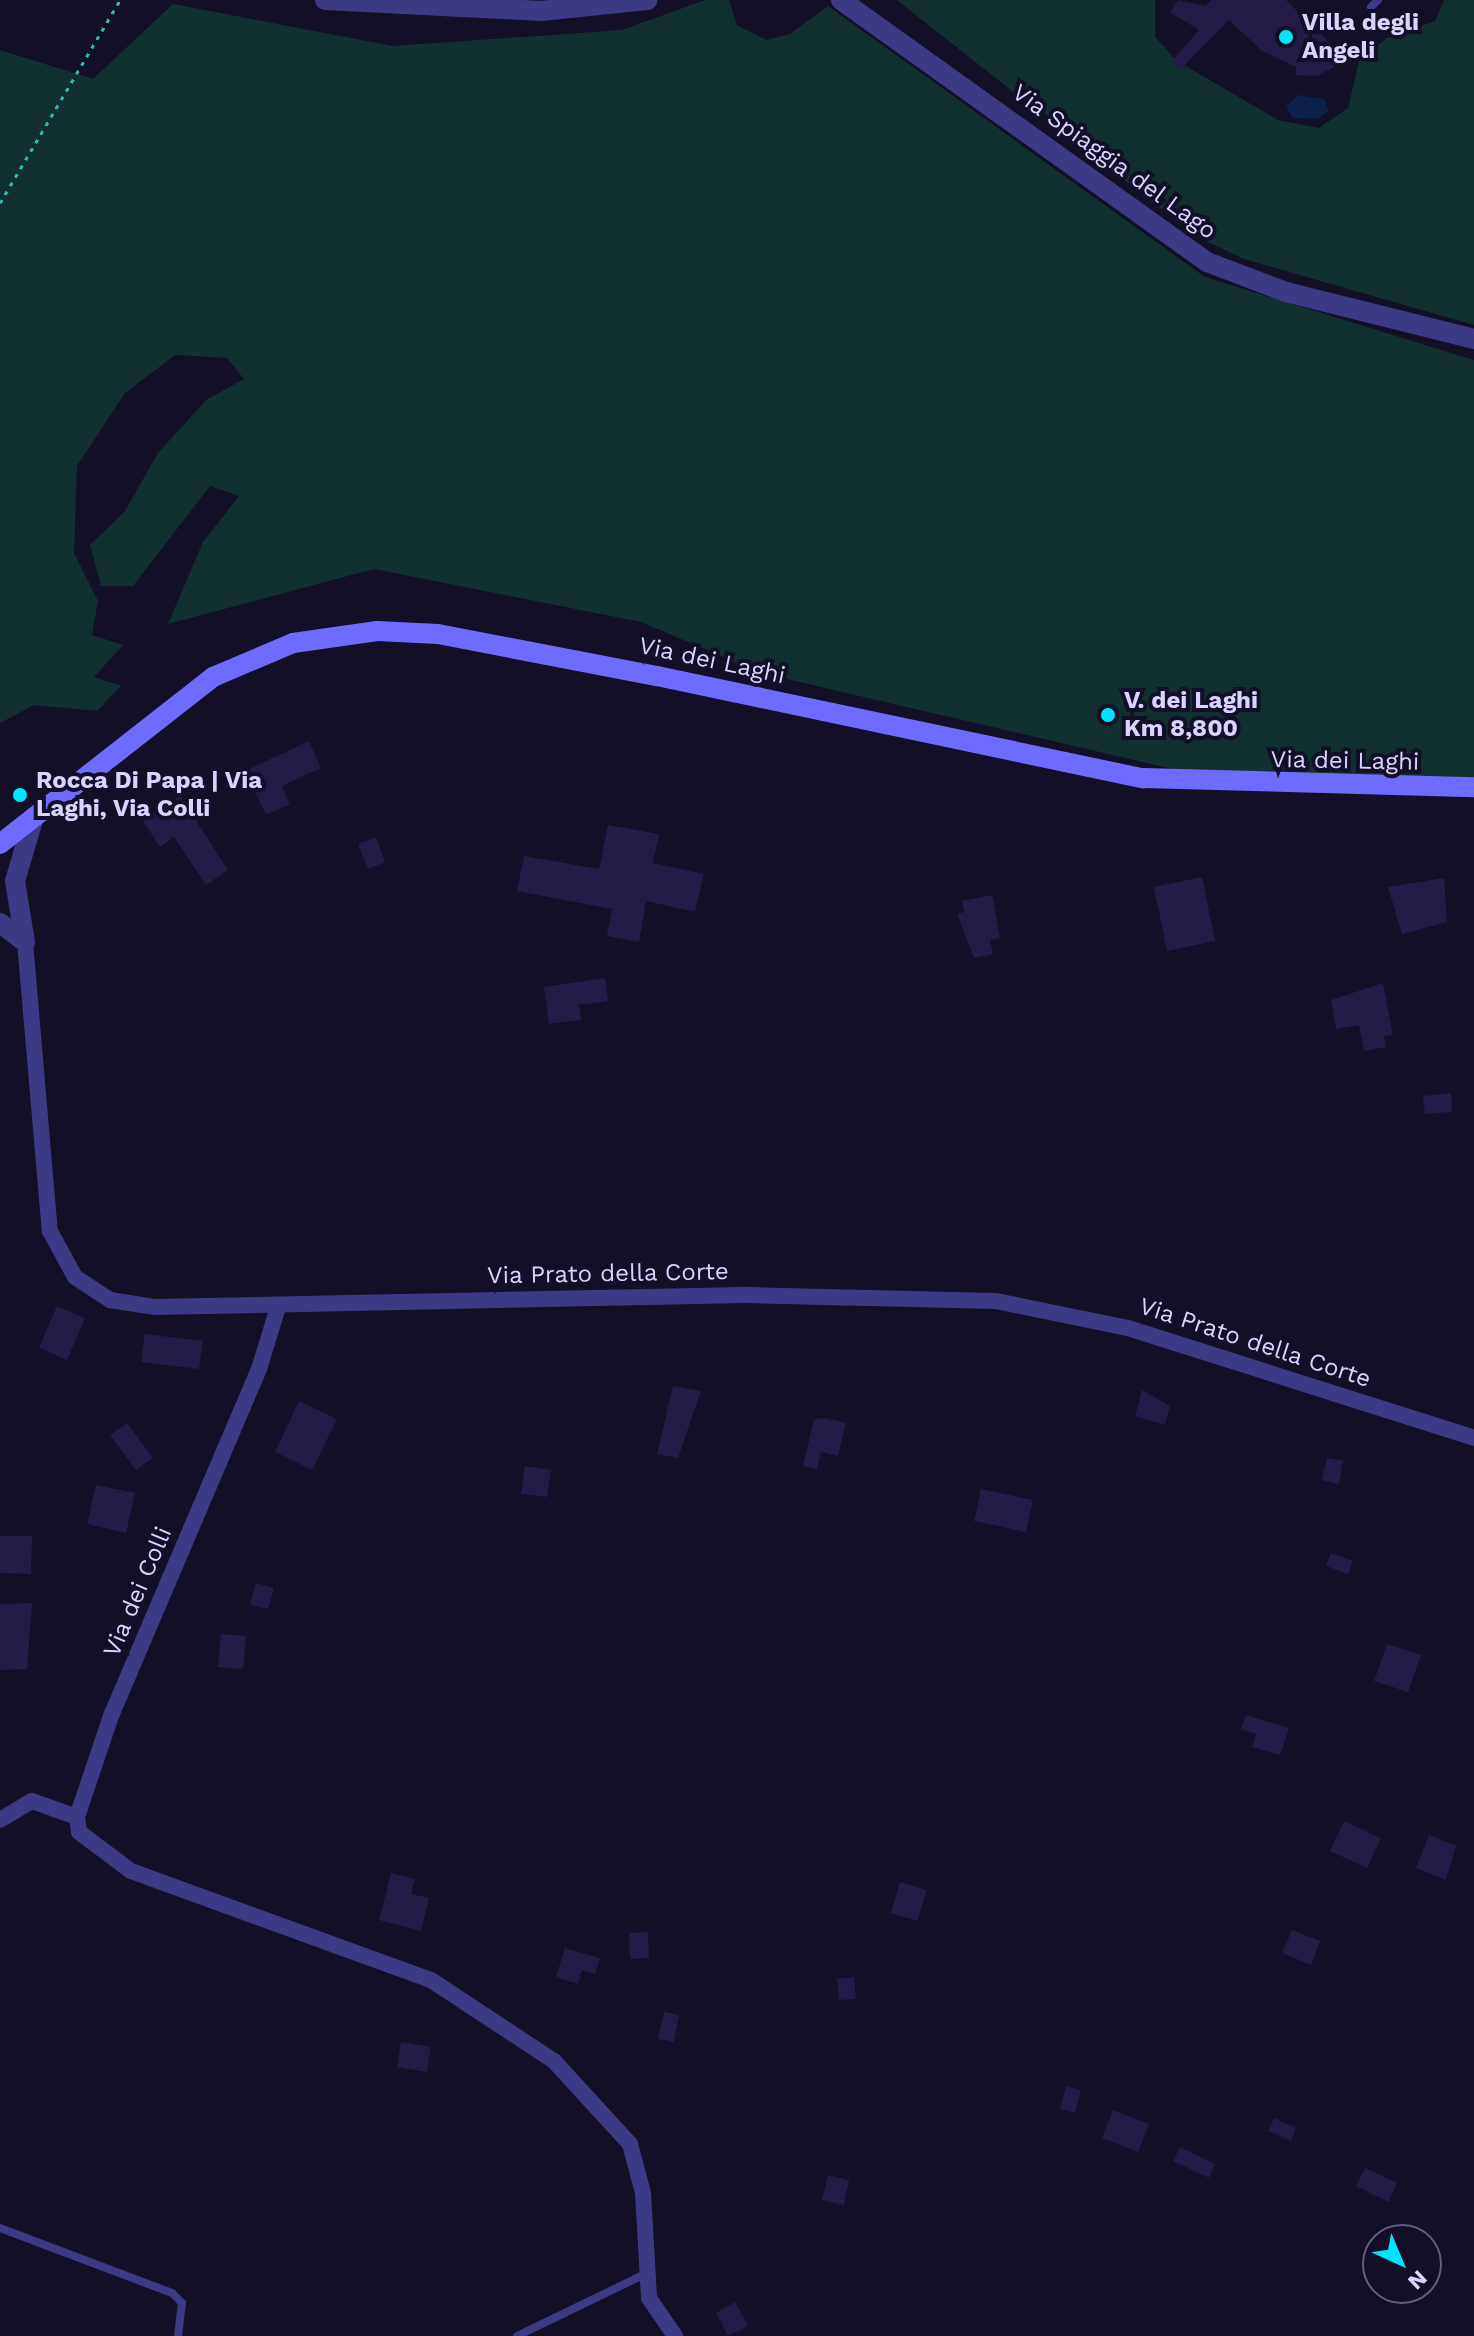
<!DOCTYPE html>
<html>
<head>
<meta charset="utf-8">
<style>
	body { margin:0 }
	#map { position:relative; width:1474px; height:2336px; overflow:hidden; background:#130f26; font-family:"Work Sans",sans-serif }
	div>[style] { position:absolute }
	.green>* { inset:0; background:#12302f }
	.water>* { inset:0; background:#0c2248 }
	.building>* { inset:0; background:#241b47 }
	.path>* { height:3px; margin-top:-1.5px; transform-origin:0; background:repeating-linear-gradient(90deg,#2fb8b0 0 4px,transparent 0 10px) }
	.service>* { height:8px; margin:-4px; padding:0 4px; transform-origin:4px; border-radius:4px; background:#3d3a85 }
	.minor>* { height:16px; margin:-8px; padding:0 8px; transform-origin:8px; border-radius:8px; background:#3d3a85 }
	.tertiary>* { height:20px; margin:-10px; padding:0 10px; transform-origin:10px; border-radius:10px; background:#3d3a85 }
	.secondary>* { height:20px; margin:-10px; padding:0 10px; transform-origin:10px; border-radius:10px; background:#6f6bff }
	.dots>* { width:22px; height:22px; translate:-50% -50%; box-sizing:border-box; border:4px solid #130f26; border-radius:50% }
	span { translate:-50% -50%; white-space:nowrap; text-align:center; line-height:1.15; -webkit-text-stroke:8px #130f26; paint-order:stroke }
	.poi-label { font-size:24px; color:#d9d4ff; font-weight:700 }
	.left { translate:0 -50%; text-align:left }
	.street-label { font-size:24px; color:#d9d4ff }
	.north { position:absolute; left:1362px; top:2224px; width:80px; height:80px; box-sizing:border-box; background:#130f26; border:2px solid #625e7d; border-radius:50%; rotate:136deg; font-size:22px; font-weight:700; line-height:32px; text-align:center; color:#d9d4ff }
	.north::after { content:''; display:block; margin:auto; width:28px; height:36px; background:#00e5ff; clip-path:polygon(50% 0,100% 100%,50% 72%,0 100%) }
</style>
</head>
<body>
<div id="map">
	<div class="green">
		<div style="clip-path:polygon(705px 0,729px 0,737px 25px,767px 40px,790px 34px,828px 6px,1205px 277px,1474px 360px,1474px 778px,1177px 770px,761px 673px,641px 622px,374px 569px,168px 624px,203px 542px,239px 496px,210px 486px,133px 586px,101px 586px,90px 545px,125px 511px,158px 453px,206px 400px,244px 379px,227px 358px,175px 355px,125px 393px,77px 466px,74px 553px,98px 601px,92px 635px,123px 645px,94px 677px,121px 686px,97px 711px,34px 705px,0 723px,0 50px,93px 79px,173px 4px,393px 46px,622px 30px)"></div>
		<div style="clip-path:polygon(897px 0,1155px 0,1155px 37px,1177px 61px,1278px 120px,1319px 128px,1348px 108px,1359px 61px,1387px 38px,1435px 21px,1444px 0,1474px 0,1474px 325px,1244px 259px,1195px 236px)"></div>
	</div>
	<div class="water">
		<div style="clip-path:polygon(1299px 95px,1324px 99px,1329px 111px,1317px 119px,1293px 118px,1286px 106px)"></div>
	</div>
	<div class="building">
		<div style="clip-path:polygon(1178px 0,1205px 6px,1212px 0,1286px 0,1347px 60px,1317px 76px,1296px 75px,1296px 67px,1262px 51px,1229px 20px,1180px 70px,1171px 62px,1199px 30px,1170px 12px)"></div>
		<div style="clip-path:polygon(309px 741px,321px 768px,282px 786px,290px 804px,266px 815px,245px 771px)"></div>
		<div style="clip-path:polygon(180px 796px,228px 870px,206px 885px,174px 837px,160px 847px,143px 821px)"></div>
		<div style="clip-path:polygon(608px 825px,659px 834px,653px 863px,704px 874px,695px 912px,646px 901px,639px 942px,607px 936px,612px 909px,517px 891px,524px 856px,599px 869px)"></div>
		<div style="clip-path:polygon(376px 837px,385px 862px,368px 869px,358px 844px)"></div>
		<div style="clip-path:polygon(1202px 877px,1215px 941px,1167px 951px,1154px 887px)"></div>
		<div style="clip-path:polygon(1444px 878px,1447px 922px,1402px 934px,1388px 887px)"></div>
		<div style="clip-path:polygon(992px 895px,1000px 938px,990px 940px,993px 954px,974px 958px,957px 914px,964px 912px,962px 901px)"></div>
		<div style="clip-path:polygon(605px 978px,608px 1001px,579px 1005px,581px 1020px,549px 1024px,544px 987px)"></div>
		<div style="clip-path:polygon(1383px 983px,1393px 1035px,1384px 1036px,1386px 1047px,1364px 1051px,1359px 1025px,1336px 1029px,1331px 1000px)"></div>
		<div style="clip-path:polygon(1451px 1093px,1452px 1112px,1425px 1114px,1423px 1096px)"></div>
		<div style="clip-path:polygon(57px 1306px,85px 1318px,67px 1360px,39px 1348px)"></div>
		<div style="clip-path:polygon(145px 1334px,203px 1341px,199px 1369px,141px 1362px)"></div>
		<div style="clip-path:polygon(673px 1386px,701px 1391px,678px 1458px,657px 1454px)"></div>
		<div style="clip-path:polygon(1142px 1390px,1170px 1406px,1165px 1425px,1135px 1416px)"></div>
		<div style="clip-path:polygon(299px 1401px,337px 1419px,312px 1470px,275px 1452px)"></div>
		<div style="clip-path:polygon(824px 1418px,846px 1423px,838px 1456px,821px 1452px,817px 1469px,803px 1466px,814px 1419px)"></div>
		<div style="clip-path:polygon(127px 1423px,153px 1458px,136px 1470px,110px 1435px)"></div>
		<div style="clip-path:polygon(1327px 1458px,1343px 1461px,1339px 1484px,1322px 1480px)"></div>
		<div style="clip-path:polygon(525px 1466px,551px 1470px,547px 1497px,521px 1494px)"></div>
		<div style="clip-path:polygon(96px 1485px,135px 1493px,126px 1533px,87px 1524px)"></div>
		<div style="clip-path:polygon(981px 1489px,1033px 1500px,1026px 1532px,974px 1521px)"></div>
		<div style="clip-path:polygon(0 1536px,32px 1536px,31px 1574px,0 1573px)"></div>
		<div style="clip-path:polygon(1331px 1553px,1353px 1561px,1348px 1574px,1326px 1566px)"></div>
		<div style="clip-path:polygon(256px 1583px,274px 1588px,268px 1609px,250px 1605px)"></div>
		<div style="clip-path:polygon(32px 1603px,27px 1669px,0 1670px,0 1604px)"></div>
		<div style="clip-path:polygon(221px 1634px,246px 1636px,243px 1669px,218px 1667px)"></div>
		<div style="clip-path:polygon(1387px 1644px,1421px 1655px,1408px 1692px,1374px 1681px)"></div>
		<div style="clip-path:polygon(1246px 1715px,1289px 1728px,1280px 1755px,1252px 1747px,1256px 1734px,1241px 1729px)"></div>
		<div style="clip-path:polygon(1344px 1821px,1381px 1838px,1367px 1868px,1330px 1851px)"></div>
		<div style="clip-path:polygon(1429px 1835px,1456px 1846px,1446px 1880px,1416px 1868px)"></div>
		<div style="clip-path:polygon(391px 1873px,415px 1879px,411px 1894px,429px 1898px,421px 1931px,379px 1920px)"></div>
		<div style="clip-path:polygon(900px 1882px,927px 1890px,917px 1921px,891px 1913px)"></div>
		<div style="clip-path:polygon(1292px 1930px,1320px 1941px,1311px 1965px,1282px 1953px)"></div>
		<div style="clip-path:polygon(648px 1932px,649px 1958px,630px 1959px,629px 1933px)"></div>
		<div style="clip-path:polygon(565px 1948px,600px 1958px,595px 1974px,582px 1970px,578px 1984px,556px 1977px)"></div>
		<div style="clip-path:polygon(854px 1977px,856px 1999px,839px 2000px,837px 1979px)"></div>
		<div style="clip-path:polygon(664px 2012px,679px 2015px,674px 2042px,658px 2039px)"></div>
		<div style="clip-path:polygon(401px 2042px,431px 2047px,427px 2072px,397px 2067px)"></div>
		<div style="clip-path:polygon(1066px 2086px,1081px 2090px,1075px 2113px,1060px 2109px)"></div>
		<div style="clip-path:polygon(1113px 2110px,1149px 2124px,1138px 2152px,1102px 2138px)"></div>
		<div style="clip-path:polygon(1274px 2118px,1296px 2128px,1291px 2141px,1268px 2131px)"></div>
		<div style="clip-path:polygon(1180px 2147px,1215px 2164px,1209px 2178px,1173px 2161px)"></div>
		<div style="clip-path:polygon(1365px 2168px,1397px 2183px,1388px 2202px,1356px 2186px)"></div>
		<div style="clip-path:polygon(828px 2175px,849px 2180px,844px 2205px,822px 2200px)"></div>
		<div style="clip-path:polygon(735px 2302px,748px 2326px,728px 2336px,716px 2313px)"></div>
	</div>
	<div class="path">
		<div style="left:0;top:203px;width:236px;rotate:-59.4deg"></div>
	</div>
	<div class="service">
		<div style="left:1371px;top:7px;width:10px;rotate:-45deg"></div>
		<div style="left:0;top:2228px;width:184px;rotate:20.7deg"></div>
		<div style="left:172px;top:2293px;width:14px;rotate:45deg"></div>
		<div style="left:182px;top:2303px;width:33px;rotate:97deg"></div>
		<div style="left:517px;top:2336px;width:142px;rotate:-25.8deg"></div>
	</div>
	<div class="minor">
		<div style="left:25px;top:942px;width:290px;rotate:85.1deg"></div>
		<div style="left:50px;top:1231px;width:52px;rotate:61.5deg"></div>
		<div style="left:75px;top:1277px;width:42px;rotate:33.3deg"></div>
		<div style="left:110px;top:1300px;width:46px;rotate:8.8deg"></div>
		<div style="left:155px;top:1307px;width:591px;rotate:-1.16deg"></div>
		<div style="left:746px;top:1295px;width:250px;rotate:1.4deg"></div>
		<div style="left:996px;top:1301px;width:135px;rotate:11.6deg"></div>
		<div style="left:1128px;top:1328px;width:363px;rotate:17.6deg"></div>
		<div style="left:278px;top:1307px;width:65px;rotate:107deg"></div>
		<div style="left:259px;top:1369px;width:374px;rotate:113.1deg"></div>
		<div style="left:112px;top:1713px;width:110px;rotate:108.6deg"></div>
		<div style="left:77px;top:1817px;width:15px;rotate:82deg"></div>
		<div style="left:79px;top:1832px;width:65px;rotate:36.9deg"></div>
		<div style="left:131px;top:1871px;width:319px;rotate:20deg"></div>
		<div style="left:431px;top:1980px;width:147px;rotate:33.4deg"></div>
		<div style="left:554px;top:2061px;width:113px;rotate:47.5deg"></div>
		<div style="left:630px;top:2144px;width:51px;rotate:75.1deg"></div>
		<div style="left:643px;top:2193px;width:105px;rotate:86.7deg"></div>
		<div style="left:649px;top:2298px;width:46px;rotate:55.6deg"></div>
		<div style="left:0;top:1820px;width:37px;rotate:-31deg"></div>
		<div style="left:32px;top:1801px;width:48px;rotate:19.6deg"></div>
	</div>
	<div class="tertiary">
		<div style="left:325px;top:0;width:216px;rotate:2.9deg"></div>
		<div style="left:541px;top:11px;width:107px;rotate:-5.9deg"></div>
		<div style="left:841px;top:0;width:450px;rotate:35.6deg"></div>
		<div style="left:1207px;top:262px;width:85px;rotate:20.8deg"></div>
		<div style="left:1286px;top:292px;width:194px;rotate:14deg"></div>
		<div style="left:0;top:923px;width:31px;rotate:37deg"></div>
		<div style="left:25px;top:942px;width:62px;rotate:-99.3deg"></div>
		<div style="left:15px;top:881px;width:67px;rotate:-73.5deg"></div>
	</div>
	<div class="secondary">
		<div style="left:0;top:844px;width:271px;rotate:-38.1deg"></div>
		<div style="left:213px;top:677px;width:87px;rotate:-23deg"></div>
		<div style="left:293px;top:643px;width:85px;rotate:-8.1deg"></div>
		<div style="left:377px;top:631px;width:61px;rotate:2.8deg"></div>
		<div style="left:438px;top:634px;width:223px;rotate:10.9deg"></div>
		<div style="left:657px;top:676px;width:497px;rotate:11.9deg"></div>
		<div style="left:1143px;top:778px;width:331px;rotate:1.6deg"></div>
	</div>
	<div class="dots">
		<div style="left:1286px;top:37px;background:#00e5ff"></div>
		<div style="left:1108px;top:715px;background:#00e5ff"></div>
		<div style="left:20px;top:795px;background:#00e5ff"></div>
	</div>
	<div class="poi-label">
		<span class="left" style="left:1302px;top:37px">Villa degli<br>Angeli</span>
		<span class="left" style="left:1124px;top:715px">V. dei Laghi<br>Km 8,800</span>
		<span class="left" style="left:36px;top:795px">Rocca Di Papa | Via<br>Laghi, Via Colli</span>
	</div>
	<div class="street-label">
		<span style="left:1114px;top:162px;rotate:36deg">Via Spiaggia del Lago</span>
		<span style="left:712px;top:661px;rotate:12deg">Via dei Laghi</span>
		<span style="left:1345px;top:761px;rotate:1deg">Via dei Laghi</span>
		<span style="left:608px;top:1274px;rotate:-1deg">Via Prato della Corte</span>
		<span style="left:1255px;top:1343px;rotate:18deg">Via Prato della Corte</span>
		<span style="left:138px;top:1592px;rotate:-67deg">Via dei Colli</span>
	</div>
	<div class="north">N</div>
</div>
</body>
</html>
